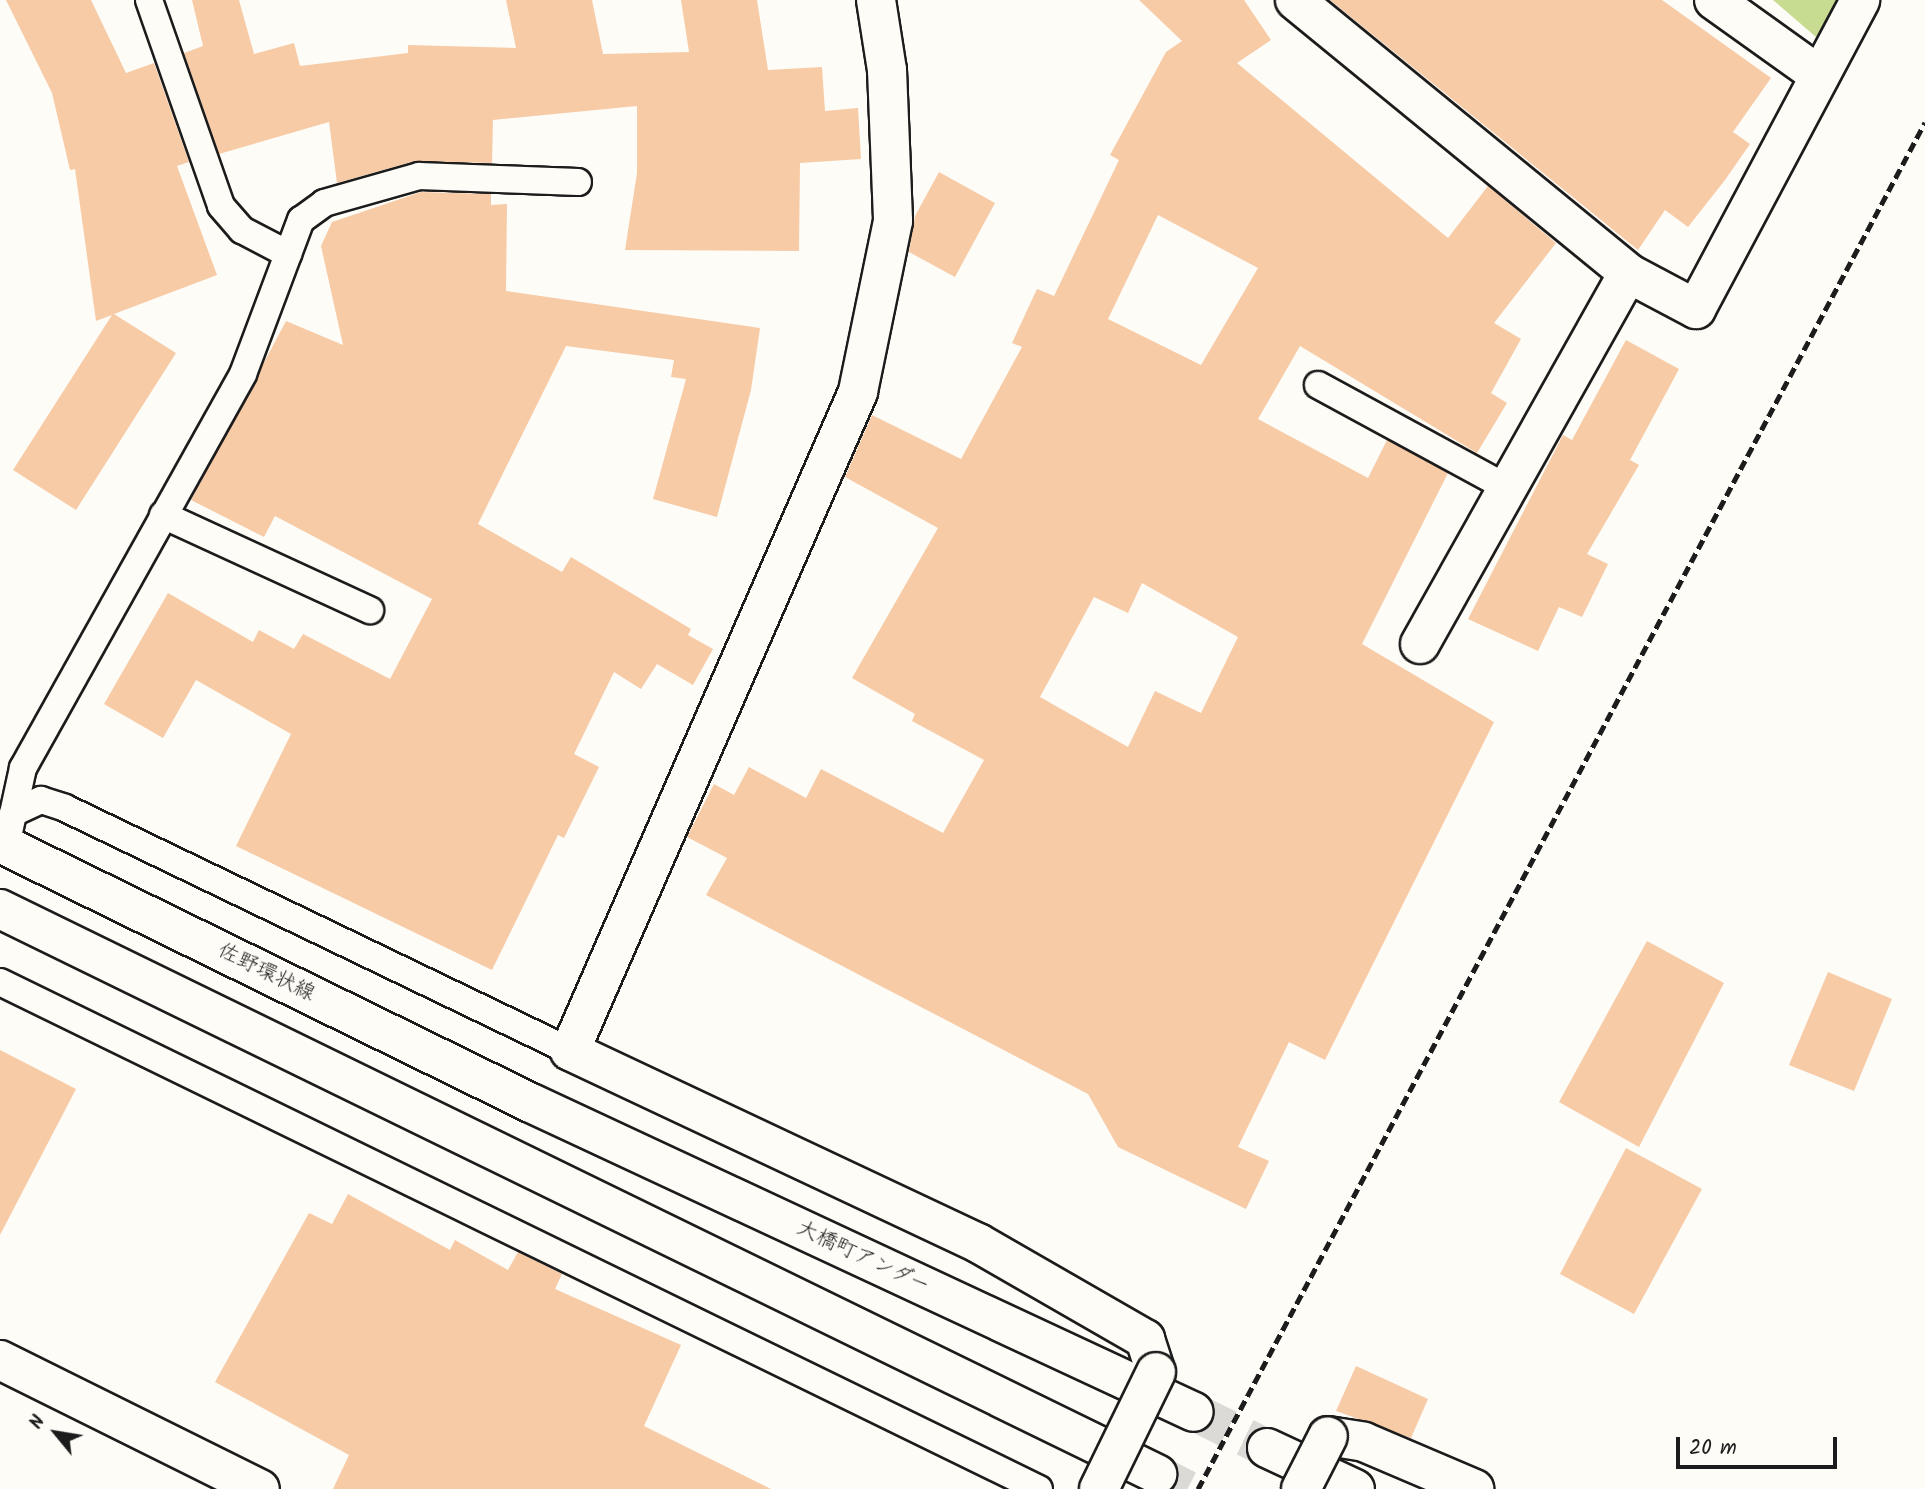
<!DOCTYPE html>
<html>
<head>
<meta charset="utf-8">
<style>
	body { margin:0 }
	#map { position:relative; width:1925px; height:1489px; overflow:hidden; background:#fdfcf7; font-family:Kalam,"Klee One",sans-serif }
	div>[style] { position:absolute }
	.green>* { inset:0; background:#c7db91 }
	.building>* { inset:0; background:#f8cba7 }
	.secondary-tunnel>* { height:38px; margin-top:-19px; transform-origin:0; background:repeating-linear-gradient(90deg,#dbdad6 0 38px,transparent 0 57px) }
	.roads { filter:drop-shadow(2px 0 #1c1c1c) drop-shadow(-2px 0 #1c1c1c) drop-shadow(0 2px #1c1c1c) drop-shadow(0 -2px #1c1c1c) }
	.service>* { height:26px; margin:-13px; padding:0 13px; transform-origin:13px; border-radius:13px; background:#fdfcf7 }
	.minor>* { height:38px; margin:-19px; padding:0 19px; transform-origin:19px; border-radius:19px; background:#fdfcf7 }
	.secondary>* { height:38px; margin:-19px; padding:0 19px; transform-origin:19px; border-radius:19px; background:#fdfcf7 }
	.rail>* { height:5px; margin-top:-2.5px; transform-origin:0; background:repeating-linear-gradient(90deg,#1c1c1c 0 10px,transparent 0 15px) }
	.bridges { filter:drop-shadow(2px 0 #1c1c1c) drop-shadow(-2px 0 #1c1c1c) drop-shadow(0 2px #1c1c1c) drop-shadow(0 -2px #1c1c1c) }
	.minor-bridge>* { height:38px; margin:-19px; padding:0 19px; transform-origin:19px; border-radius:19px; background:#fdfcf7 }
	span { translate:-50% -50%; white-space:nowrap; text-align:center; line-height:1.15; -webkit-text-stroke:7px #fdfcf7; paint-order:stroke }
	.street-label { font-size:21px; color:#1c1c1c }
	.north { position:absolute; left:21px; top:1398px; width:70px; height:70px; -webkit-text-stroke:5px #fdfcf7; paint-order:stroke; rotate:300deg; font-size:19px; font-weight:700; line-height:28px; text-align:center; color:#1c1c1c }
	.north::after { content:''; display:block; margin:auto; width:24px; height:32px; background:#1c1c1c; clip-path:polygon(50% 0,100% 100%,50% 72%,0 100%) }
	.scale { position:absolute; left:1676px; top:1437px; width:161px; height:32px; box-sizing:border-box; border:4px solid #1c1c1c; border-top:0; padding-left:9px; font-size:21px; line-height:24px; white-space:nowrap; color:#1c1c1c; -webkit-text-stroke:5px #fdfcf7; paint-order:stroke }
</style>
</head>
<body>
<div id="map">
	<div class="green">
		<div style="clip-path:polygon(1773px 0,1840px 0,1816px 37px)"></div>
	</div>
	<div class="building">
		<div style="clip-path:polygon(6px 0,91px 0,126px 73px,154px 63px,189px 162px,177px 166px,217px 275px,114px 314px,176px 353px,76px 510px,13px 470px,112px 315px,96px 321px,75px 169px,70px 170px,52px 93px)"></div>
		<div style="clip-path:polygon(192px 0,239px 0,254px 54px,294px 43px,300px 66px,408px 53px,408px 45px,516px 48px,506px 0,592px 0,603px 54px,689px 52px,681px 0,757px 0,768px 70px,822px 67px,825px 111px,858px 108px,861px 159px,800px 163px,799px 251px,625px 250px,637px 173px,637px 106px,493px 120px,492px 163px,415px 161px,337px 183px,329px 122px,219px 154px,184px 53px,203px 46px)"></div>
		<div style="clip-path:polygon(evenodd,1139px 0,1244px 0,1271px 40px,1237px 63px,1448px 238px,1488px 186px,1556px 243px,1494px 323px,1521px 339px,1491px 393px,1507px 403px,1477px 453px,1300px 346px,1258px 419px,1368px 478px,1387px 440px,1448px 473px,1362px 644px,1494px 722px,1325px 1060px,1289px 1042px,1238px 1147px,1269px 1161px,1246px 1209px,1118px 1147px,1088px 1094px,706px 895px,727px 858px,687px 837px,714px 784px,734px 795px,749px 767px,806px 798px,821px 769px,943px 833px,984px 760px,912px 721px,915px 714px,852px 678px,938px 528px,845px 477px,872px 415px,961px 459px,1022px 347px,1012px 343px,1037px 289px,1054px 296px,1119px 160px,1110px 155px,1166px 52px,1182px 41px,1139px 0,1158px 215px,1258px 268px,1201px 365px,1108px 319px,1158px 215px,1139px 0,1142px 583px,1238px 637px,1201px 713px,1155px 691px,1128px 747px,1040px 697px,1094px 597px,1128px 613px,1142px 583px)"></div>
		<div style="clip-path:polygon(1330px 0,1662px 0,1771px 78px,1733px 132px,1750px 144px,1725px 180px,1688px 227px,1665px 210px,1638px 250px)"></div>
		<div style="clip-path:polygon(939px 172px,995px 203px,955px 277px,909px 252px,915px 216px)"></div>
		<div style="clip-path:polygon(421px 192px,491px 194px,491px 205px,507px 204px,506px 291px,760px 328px,751px 390px,717px 517px,653px 499px,686px 379px,671px 377px,674px 360px,566px 346px,478px 524px,562px 572px,571px 557px,691px 629px,688px 635px,713px 649px,693px 685px,657px 664px,641px 689px,614px 672px,574px 754px,599px 767px,564px 838px,558px 835px,492px 970px,236px 846px,291px 734px,196px 680px,163px 738px,104px 704px,168px 593px,253px 642px,259px 630px,294px 649px,303px 634px,390px 679px,432px 599px,275px 516px,264px 537px,191px 500px,286px 321px,343px 345px,321px 246px,332px 222px)"></div>
		<div style="clip-path:polygon(1626px 340px,1679px 369px,1630px 460px,1639px 465px,1587px 554px,1608px 564px,1582px 617px,1559px 607px,1538px 651px,1468px 619px,1563px 435px,1572px 440px)"></div>
		<div style="clip-path:polygon(1647px 941px,1724px 983px,1639px 1147px,1559px 1102px)"></div>
		<div style="clip-path:polygon(1828px 972px,1892px 999px,1854px 1091px,1789px 1065px)"></div>
		<div style="clip-path:polygon(0 1050px,76px 1089px,0 1235px)"></div>
		<div style="clip-path:polygon(1626px 1148px,1702px 1189px,1634px 1314px,1560px 1274px)"></div>
		<div style="clip-path:polygon(348px 1194px,450px 1250px,455px 1240px,508px 1270px,518px 1252px,562px 1274px,555px 1289px,681px 1345px,644px 1426px,771px 1489px,333px 1489px,349px 1455px,215px 1382px,309px 1213px,332px 1224px)"></div>
		<div style="clip-path:polygon(1356px 1366px,1428px 1399px,1411px 1438px,1336px 1411px)"></div>
	</div>
	<div class="secondary-tunnel">
		<div style="left:1194px;top:1412px;width:81px;rotate:26.3deg"></div>
		<div style="left:1157px;top:1474px;width:34px;rotate:27deg"></div>
	</div>
	<div class="roads">
		<div class="service">
			<div style="left:149px;top:0;width:218px;rotate:70.7deg"></div>
			<div style="left:221px;top:206px;width:32px;rotate:49deg"></div>
			<div style="left:242px;top:230px;width:52px;rotate:27.6deg"></div>
			<div style="left:1318px;top:385px;width:214px;rotate:28.5deg"></div>
			<div style="left:163px;top:515px;width:228px;rotate:24.7deg"></div>
			<div style="left:13px;top:813px;width:31px;rotate:-25deg"></div>
			<div style="left:41px;top:800px;width:25px;rotate:18deg"></div>
			<div style="left:65px;top:808px;width:560px;rotate:25.7deg"></div>
			<div style="left:6px;top:846px;width:80px;rotate:-77.7deg"></div>
			<div style="left:23px;top:768px;width:451px;rotate:-60.8deg"></div>
			<div style="left:243px;top:374px;width:165px;rotate:-69.4deg"></div>
			<div style="left:301px;top:220px;width:29px;rotate:-36deg"></div>
			<div style="left:324px;top:203px;width:99px;rotate:-15.9deg"></div>
			<div style="left:419px;top:176px;width:159px;rotate:2.2deg"></div>
			<div style="left:0;top:982px;width:1156px;rotate:26.01deg"></div>
		</div>
		<div class="minor">
			<div style="left:876px;top:0;width:71px;rotate:81.1deg"></div>
			<div style="left:887px;top:70px;width:151px;rotate:87.7deg"></div>
			<div style="left:893px;top:221px;width:175px;rotate:101.6deg"></div>
			<div style="left:858px;top:392px;width:719px;rotate:113.61deg"></div>
			<div style="left:570px;top:1051px;width:451px;rotate:25.2deg"></div>
			<div style="left:978px;top:1243px;width:193px;rotate:29.9deg"></div>
			<div style="left:1145px;top:1339px;width:35px;rotate:72deg"></div>
			<div style="left:1295px;top:0;width:431px;rotate:39.3deg"></div>
			<div style="left:1628px;top:273px;width:77px;rotate:27.9deg"></div>
			<div style="left:1696px;top:309px;width:350px;rotate:-62deg"></div>
			<div style="left:1714px;top:0;width:130px;rotate:35.6deg"></div>
			<div style="left:1420px;top:644px;width:425px;rotate:-60.7deg"></div>
			<div style="left:0;top:1360px;width:290px;rotate:26.4deg"></div>
			<div style="left:1328px;top:1436px;width:36px;rotate:9deg"></div>
			<div style="left:1364px;top:1442px;width:120px;rotate:23.1deg"></div>
		</div>
		<div class="secondary">
			<div style="left:0;top:843px;width:591px;rotate:26.09deg"></div>
			<div style="left:531px;top:1103px;width:731px;rotate:24.99deg"></div>
			<div style="left:0;top:909px;width:1288px;rotate:26.03deg"></div>
			<div style="left:1267px;top:1448px;width:97px;rotate:25deg"></div>
		</div>
	</div>
	<div class="rail">
		<div style="left:1198px;top:1489px;width:1548px;rotate:-61.99deg"></div>
	</div>
	<div class="bridges">
		<div class="minor-bridge">
			<div style="left:1099px;top:1489px;width:130px;rotate:-64deg"></div>
			<div style="left:1301px;top:1489px;width:59px;rotate:-63deg"></div>
		</div>
	</div>
	<div class="street-label">
		<span style="left:266px;top:973px;rotate:26deg">佐野環状線</span>
		<span style="left:863px;top:1258px;rotate:25deg">大橋町アンダー</span>
	</div>
	<div class="north">N</div>
	<div class="scale">20 m</div>
</div>
</body>
</html>
